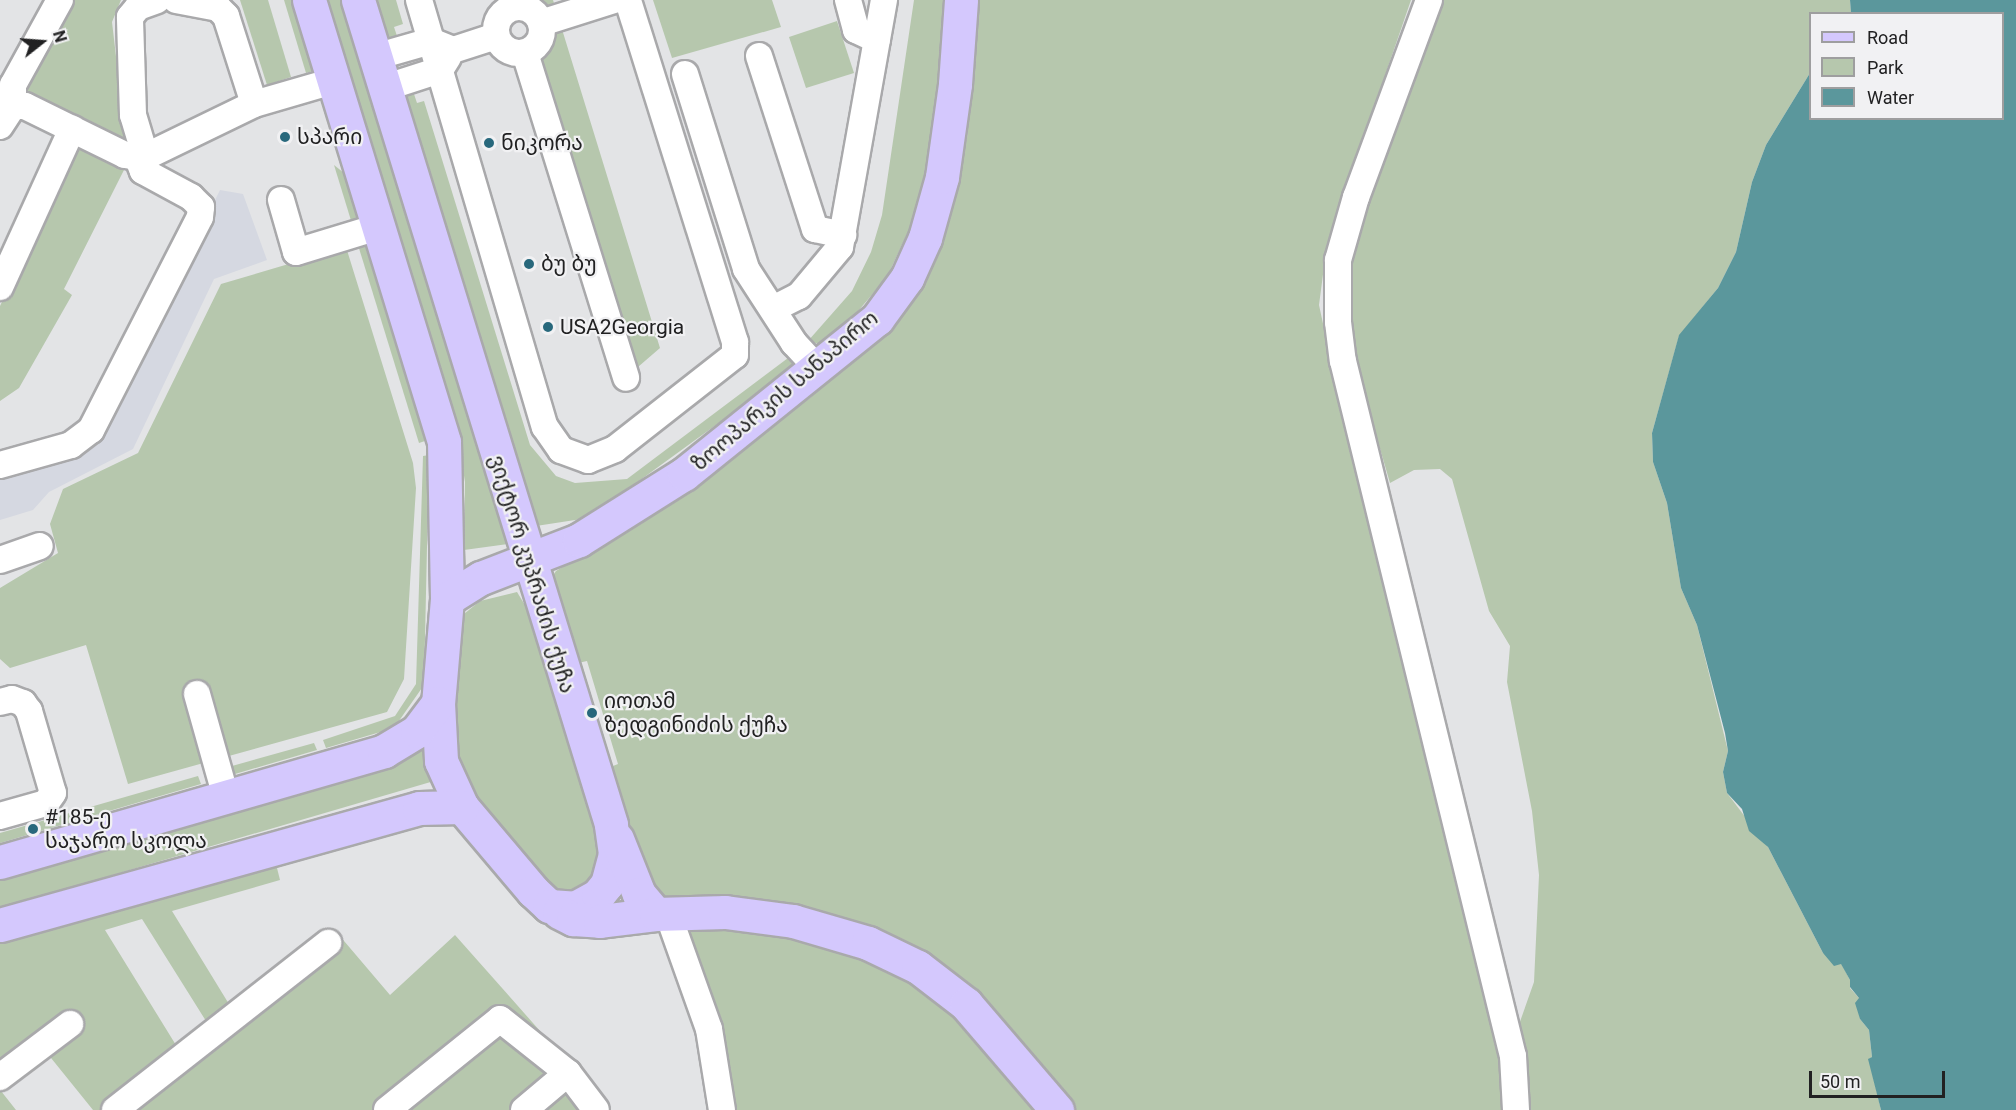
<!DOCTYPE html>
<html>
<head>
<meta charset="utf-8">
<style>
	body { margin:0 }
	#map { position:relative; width:2016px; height:1110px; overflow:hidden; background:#e3e4e6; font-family:Roboto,"Noto Sans Georgian",sans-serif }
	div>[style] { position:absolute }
	.built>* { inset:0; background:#d5d8e1 }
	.green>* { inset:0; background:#b6c7ad }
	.water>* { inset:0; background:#5b979c }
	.roads { filter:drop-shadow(2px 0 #a9a9ab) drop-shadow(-2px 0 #a9a9ab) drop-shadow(0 2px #a9a9ab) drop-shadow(0 -2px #a9a9ab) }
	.minor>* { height:26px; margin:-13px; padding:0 13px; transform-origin:13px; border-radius:13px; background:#fff }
	.minor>.ring { margin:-13px; padding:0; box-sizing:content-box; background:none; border:26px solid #fff; border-radius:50% }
	.major>* { height:33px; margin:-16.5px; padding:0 16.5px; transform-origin:16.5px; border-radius:16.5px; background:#d4c8fd }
	.dots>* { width:16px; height:16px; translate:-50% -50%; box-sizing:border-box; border:3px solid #f1f1f3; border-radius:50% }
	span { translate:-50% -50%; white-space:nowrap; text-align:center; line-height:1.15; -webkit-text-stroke:4.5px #f1f1f3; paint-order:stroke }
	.poi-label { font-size:21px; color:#212122 }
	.left { translate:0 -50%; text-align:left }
	.street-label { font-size:21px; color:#212122 }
	.legend { position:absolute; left:1809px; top:12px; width:195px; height:108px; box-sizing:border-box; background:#f1f1f3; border:2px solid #9e9e9f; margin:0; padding:8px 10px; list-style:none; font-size:18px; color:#212122 }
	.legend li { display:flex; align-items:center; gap:12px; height:30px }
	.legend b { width:30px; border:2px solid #9e9e9f }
	.north { position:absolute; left:12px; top:12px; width:60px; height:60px; -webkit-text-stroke:4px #f1f1f3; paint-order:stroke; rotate:73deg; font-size:16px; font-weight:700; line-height:24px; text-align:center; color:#212122 }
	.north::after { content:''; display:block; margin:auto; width:21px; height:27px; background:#212122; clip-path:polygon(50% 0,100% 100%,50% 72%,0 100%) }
	.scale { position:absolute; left:1809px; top:1071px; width:136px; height:27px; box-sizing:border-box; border:3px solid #212122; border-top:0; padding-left:8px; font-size:18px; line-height:21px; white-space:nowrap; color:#212122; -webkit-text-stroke:4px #f1f1f3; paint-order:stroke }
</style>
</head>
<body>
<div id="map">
	<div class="built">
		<div style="clip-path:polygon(220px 190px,243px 194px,267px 260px,214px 279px,133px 449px,49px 492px,33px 510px,0 520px,0 471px,101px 430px)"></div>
	</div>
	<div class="green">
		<div style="clip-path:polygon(70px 0,121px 0,112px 22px,126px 142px,29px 100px,21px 84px)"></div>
		<div style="clip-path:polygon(240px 0,268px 0,291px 77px,267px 85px)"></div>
		<div style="clip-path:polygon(284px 0,291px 0,313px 71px,306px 73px)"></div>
		<div style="clip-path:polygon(324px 0,342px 0,508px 544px,464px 550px,465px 482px,459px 445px)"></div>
		<div style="clip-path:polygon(373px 0,396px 0,403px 24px,394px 27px,399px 42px,385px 36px)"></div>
		<div style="clip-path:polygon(522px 0,553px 0,660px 348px,631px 373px,534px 58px,545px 46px,549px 28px,544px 10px,537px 3px)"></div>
		<div style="clip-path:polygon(653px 0,772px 0,781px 27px,672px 58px)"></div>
		<div style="clip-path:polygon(914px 0,944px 0,935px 135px,922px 202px,887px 277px,836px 337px,823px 345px,808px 341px,852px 291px,871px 252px,882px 215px)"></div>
		<div style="clip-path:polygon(977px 0,1411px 0,1327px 244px,1319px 305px,1342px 412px,1501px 1040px,1505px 1110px,1066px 1110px,926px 959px,666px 900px,641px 878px,608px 768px,618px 764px,587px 661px,578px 663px,550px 580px,556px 571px,622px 531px,810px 398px,899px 315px,953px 196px,967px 138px)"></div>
		<div style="clip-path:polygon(1440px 0,1850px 0,1851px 13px,1810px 14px,1810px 73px,1766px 145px,1752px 182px,1736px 252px,1718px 288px,1679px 336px,1652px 433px,1653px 462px,1667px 503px,1681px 588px,1697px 625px,1728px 751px,1723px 772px,1727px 793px,1768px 847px,1823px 953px,1841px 963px,1850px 980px,1850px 988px,1859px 998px,1860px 1019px,1869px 1030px,1872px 1057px,1869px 1059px,1881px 1110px,1525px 1110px,1516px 1033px,1534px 982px,1539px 875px,1532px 811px,1507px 682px,1510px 646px,1489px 611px,1452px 479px,1440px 469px,1414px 470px,1390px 483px,1349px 342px,1350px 256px,1365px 201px)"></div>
		<div style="clip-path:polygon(837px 21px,854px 73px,806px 88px,789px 37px)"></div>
		<div style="clip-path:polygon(412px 88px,417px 103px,424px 101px,530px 445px,556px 476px,575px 483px,627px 479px,788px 358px,793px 362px,790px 371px,588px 518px,536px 526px,405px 99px)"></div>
		<div style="clip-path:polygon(74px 146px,124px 170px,64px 289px,72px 295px,19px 388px,0 401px,0 306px)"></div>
		<div style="clip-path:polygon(334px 165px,344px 173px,360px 225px,353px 227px)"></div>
		<div style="clip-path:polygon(364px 242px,425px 441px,419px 443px,358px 245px)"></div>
		<div style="clip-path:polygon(346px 247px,413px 463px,416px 488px,404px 679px,387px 712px,128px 784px,86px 645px,10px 668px,0 659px,0 588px,58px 553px,50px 524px,63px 489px,138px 453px,221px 284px)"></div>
		<div style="clip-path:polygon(429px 455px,424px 685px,394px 728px,326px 748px,323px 740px,395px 716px,416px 684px,423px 456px)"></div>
		<div style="clip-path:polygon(517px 592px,531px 615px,597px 838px,601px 875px,577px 897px,557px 895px,468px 786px,452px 747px,464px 614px,480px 601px)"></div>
		<div style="clip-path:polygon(314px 743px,317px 750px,235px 774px,232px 766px)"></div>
		<div style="clip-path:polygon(423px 743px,434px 781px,0 908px,0 870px)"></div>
		<div style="clip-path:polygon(198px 776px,201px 784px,0 843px,0 833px)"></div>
		<div style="clip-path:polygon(evenodd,276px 864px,280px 880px,172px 911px,232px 1009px,333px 928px,390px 995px,455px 935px,610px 1110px,93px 1110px,47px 1053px,1px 1091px,16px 1110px,0 1110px,0 944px,276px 864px,142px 919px,211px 1029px,179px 1050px,105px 930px,142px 919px)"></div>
		<div style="clip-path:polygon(703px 923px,831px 939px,933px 992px,1045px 1110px,729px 1110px,675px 925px)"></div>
	</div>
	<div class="water">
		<div style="clip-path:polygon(1850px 0,2016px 0,2016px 1110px,1881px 1110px,1868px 1059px,1872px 1057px,1869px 1030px,1860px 1019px,1855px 1003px,1859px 998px,1850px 987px,1850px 980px,1841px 964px,1834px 966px,1823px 953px,1768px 847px,1749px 831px,1742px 809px,1727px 793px,1723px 772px,1728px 751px,1725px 733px,1697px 625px,1681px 588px,1667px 503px,1653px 462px,1652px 433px,1679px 335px,1718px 288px,1736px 252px,1752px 182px,1766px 145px,1810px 73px,1810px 118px,2002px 118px,2002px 14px,1851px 13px)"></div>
	</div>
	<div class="roads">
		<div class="minor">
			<div style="left:176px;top:0;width:43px;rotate:10.8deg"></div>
			<div style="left:218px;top:8px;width:11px;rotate:45deg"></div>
			<div style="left:226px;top:16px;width:92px;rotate:72.3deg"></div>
			<div style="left:419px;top:0;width:445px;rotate:73.6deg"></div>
			<div style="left:545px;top:427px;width:28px;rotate:55deg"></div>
			<div style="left:561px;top:450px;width:29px;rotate:20deg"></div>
			<div style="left:588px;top:460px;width:29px;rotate:-22deg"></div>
			<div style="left:615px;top:449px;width:152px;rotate:-38.1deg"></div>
			<div style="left:735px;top:355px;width:13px;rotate:-90deg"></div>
			<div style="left:735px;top:342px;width:358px;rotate:-107.4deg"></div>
			<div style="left:848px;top:0;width:31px;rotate:75deg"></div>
			<div style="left:856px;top:30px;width:23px;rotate:25deg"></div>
			<div style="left:1429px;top:0;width:210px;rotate:110.3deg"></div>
			<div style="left:1356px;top:197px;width:66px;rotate:105.9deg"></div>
			<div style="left:1338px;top:260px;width:62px;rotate:90deg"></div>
			<div style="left:1338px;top:322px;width:39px;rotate:83deg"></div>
			<div style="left:1343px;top:361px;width:715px;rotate:76.26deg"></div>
			<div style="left:1513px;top:1056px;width:54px;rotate:86.8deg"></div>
			<div class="ring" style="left:496px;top:7px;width:20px;height:20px"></div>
			<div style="left:541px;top:23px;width:77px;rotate:-17.5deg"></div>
			<div style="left:525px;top:53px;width:340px;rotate:72.7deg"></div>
			<div style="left:759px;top:56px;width:182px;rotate:72.1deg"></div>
			<div style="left:815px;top:229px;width:29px;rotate:12deg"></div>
			<div style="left:375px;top:57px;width:58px;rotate:-15.9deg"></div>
			<div style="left:431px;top:41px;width:24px;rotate:22deg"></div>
			<div style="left:453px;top:50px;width:45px;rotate:-18deg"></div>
			<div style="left:685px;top:74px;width:204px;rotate:72.6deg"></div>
			<div style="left:746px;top:269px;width:88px;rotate:57deg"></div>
			<div style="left:794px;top:343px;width:35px;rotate:47deg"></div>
			<div style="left:384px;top:88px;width:59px;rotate:-17.8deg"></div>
			<div style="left:440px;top:70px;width:15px;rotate:-58deg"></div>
			<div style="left:13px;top:106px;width:21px;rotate:-90deg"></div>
			<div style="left:13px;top:85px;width:97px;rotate:-61.1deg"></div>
			<div style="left:0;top:126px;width:24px;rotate:-57deg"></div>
			<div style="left:13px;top:106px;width:12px"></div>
			<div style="left:25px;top:106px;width:111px;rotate:26.1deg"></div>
			<div style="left:125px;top:155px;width:12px;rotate:9deg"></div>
			<div style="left:137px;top:157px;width:14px;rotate:-12deg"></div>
			<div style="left:151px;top:154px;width:114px;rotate:-25.9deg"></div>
			<div style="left:254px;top:104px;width:82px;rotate:-16.2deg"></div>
			<div style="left:145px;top:155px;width:42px;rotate:-106.7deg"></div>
			<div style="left:133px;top:115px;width:98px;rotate:-91.8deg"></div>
			<div style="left:130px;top:17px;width:13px;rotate:-51deg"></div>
			<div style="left:138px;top:7px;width:20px;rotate:-20deg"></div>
			<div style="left:281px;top:200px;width:54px;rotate:73.9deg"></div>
			<div style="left:296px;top:252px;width:86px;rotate:-17deg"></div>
			<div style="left:0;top:287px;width:174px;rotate:-65.5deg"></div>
			<div style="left:773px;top:309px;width:29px;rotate:-27deg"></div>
			<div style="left:799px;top:296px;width:64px;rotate:-50.1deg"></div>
			<div style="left:840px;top:247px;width:251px;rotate:-79.9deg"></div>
			<div style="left:0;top:465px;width:74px;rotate:-15.7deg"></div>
			<div style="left:71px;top:445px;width:25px;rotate:-37deg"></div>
			<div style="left:91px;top:430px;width:239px;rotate:-62.9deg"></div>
			<div style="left:200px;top:217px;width:10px;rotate:-84deg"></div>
			<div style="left:201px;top:207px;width:14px;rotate:-135deg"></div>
			<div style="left:191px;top:197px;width:55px;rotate:-151.6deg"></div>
			<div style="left:143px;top:171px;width:15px;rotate:-113deg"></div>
			<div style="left:0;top:560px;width:42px;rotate:-19.3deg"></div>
			<div style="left:197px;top:694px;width:107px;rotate:74.3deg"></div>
			<div style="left:0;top:702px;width:12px;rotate:-14deg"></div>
			<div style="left:12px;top:699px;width:12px;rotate:20deg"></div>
			<div style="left:23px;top:703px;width:10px;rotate:53deg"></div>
			<div style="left:29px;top:711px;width:85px;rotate:73.7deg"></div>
			<div style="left:53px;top:793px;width:12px;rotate:125deg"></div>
			<div style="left:46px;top:803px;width:48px;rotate:164.2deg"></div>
			<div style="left:668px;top:914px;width:122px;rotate:70.4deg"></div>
			<div style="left:709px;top:1029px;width:82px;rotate:80.9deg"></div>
			<div style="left:0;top:1077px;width:88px;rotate:-37.1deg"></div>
			<div style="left:115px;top:1110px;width:271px;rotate:-38.1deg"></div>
			<div style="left:387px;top:1110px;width:145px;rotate:-38.8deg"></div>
			<div style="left:500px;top:1019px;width:87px;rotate:38.5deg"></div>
			<div style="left:568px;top:1073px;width:46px;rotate:52.9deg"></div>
			<div style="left:524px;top:1110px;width:57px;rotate:-40.1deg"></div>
		</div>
		<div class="major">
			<div style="left:309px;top:0;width:462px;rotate:73deg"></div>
			<div style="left:444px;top:442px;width:157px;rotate:88.9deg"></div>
			<div style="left:447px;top:599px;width:104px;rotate:94.9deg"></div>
			<div style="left:438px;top:703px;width:58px;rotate:87deg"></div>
			<div style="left:441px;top:761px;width:51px;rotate:65.5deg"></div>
			<div style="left:462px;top:807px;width:110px;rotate:49.8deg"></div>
			<div style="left:533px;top:891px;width:22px;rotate:43deg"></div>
			<div style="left:549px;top:906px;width:26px;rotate:4deg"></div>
			<div style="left:575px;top:908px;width:26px;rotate:-29deg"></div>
			<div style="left:598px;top:895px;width:14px;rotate:-51deg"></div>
			<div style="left:607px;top:884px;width:31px;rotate:-75deg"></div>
			<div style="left:615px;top:854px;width:30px;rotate:-98deg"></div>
			<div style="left:611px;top:824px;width:862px;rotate:-107.07deg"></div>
			<div style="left:447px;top:599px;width:40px;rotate:-32deg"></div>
			<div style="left:481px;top:578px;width:105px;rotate:-21.2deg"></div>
			<div style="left:579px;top:540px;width:124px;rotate:-32.2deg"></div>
			<div style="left:684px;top:474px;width:248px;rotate:-38.8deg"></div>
			<div style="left:877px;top:319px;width:51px;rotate:-53.8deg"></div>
			<div style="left:907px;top:278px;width:44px;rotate:-65.8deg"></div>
			<div style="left:925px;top:238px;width:63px;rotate:-74.4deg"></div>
			<div style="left:942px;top:177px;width:94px;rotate:-82deg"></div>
			<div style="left:955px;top:84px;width:84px;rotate:-85.9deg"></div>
			<div style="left:617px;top:839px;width:59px;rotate:68.2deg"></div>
			<div style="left:639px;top:894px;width:26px;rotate:50deg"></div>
			<div style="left:0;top:862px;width:400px;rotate:-16.1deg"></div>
			<div style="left:384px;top:751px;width:39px;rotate:-31deg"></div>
			<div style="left:417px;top:731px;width:35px;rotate:-53deg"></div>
			<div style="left:559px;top:912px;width:16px;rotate:27deg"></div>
			<div style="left:573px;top:919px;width:27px;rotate:4deg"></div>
			<div style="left:600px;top:921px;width:56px;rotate:-7.1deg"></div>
			<div style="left:656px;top:914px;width:69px;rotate:-1.7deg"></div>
			<div style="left:725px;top:912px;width:69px;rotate:7.5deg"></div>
			<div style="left:793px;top:921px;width:78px;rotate:16.3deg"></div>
			<div style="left:868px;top:943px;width:55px;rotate:25.6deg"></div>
			<div style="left:918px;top:967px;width:61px;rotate:37.6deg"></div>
			<div style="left:966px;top:1004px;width:140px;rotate:49.4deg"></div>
			<div style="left:0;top:925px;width:435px;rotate:-15.6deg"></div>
			<div style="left:419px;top:808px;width:43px;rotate:-1.3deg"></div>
		</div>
	</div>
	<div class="dots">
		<div style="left:285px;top:137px;background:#28687c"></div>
		<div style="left:489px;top:143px;background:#28687c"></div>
		<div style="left:529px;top:264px;background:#28687c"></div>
		<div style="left:548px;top:327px;background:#28687c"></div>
		<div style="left:592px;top:713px;background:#28687c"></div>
		<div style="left:33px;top:829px;background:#28687c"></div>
	</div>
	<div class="poi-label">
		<span class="left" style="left:297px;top:137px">სპარი</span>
		<span class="left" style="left:501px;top:143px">ნიკორა</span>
		<span class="left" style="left:541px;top:264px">ბუ ბუ</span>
		<span class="left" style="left:560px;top:327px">USA2Georgia</span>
		<span class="left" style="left:604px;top:713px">იოთამ<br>ზედგინიძის ქუჩა</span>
		<span class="left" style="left:45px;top:829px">#185-ე<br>საჯარო სკოლა</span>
	</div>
	<div class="street-label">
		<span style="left:785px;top:391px;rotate:-40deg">ზოოპარკის სანაპირო</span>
		<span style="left:532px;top:574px;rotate:73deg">ვიქტორ კუპრაძის ქუჩა</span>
	</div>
	<ul class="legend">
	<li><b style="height:8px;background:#d4c8fd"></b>Road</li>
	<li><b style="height:16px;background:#b6c7ad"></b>Park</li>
	<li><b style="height:16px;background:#5b979c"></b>Water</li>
	</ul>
	<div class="north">N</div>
	<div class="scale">50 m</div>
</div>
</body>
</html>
